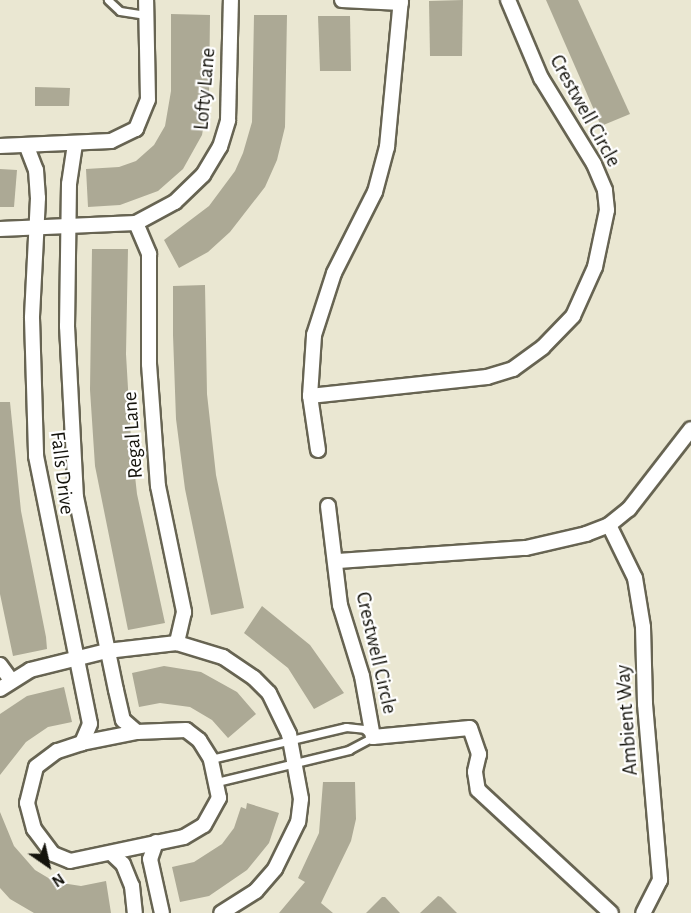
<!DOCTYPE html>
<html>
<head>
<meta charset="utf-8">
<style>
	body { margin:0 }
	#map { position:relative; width:691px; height:913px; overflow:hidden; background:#eae7d2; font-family:"Alegreya Sans",sans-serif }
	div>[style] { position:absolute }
	.building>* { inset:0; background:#aca995 }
	.roads { filter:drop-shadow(2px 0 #676452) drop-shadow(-2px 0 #676452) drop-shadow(0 2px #676452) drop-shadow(0 -2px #676452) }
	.lane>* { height:7px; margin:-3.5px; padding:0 3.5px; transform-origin:3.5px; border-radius:3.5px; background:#fff }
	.street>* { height:14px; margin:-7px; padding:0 7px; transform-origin:7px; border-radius:7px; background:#fff }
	span { translate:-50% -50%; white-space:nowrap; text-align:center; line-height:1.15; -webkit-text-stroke:4.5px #fff; paint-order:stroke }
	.street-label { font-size:21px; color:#14130c }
	.north { position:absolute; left:18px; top:835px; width:60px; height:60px; -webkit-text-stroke:4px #fff; paint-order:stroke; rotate:146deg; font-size:16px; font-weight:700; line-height:24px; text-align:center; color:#14130c }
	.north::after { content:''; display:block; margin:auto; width:21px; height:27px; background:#14130c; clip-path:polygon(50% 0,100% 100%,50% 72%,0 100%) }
</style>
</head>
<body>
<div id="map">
	<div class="building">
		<div style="clip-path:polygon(463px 0,462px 56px,430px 56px,429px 1px)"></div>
		<div style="clip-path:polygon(546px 0,578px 0,630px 114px,601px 126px)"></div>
		<div style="clip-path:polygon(171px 14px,210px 15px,209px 96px,202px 135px,183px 169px,158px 191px,120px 205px,88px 207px,86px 169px,119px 167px,136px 161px,154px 145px,165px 126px,171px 91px)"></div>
		<div style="clip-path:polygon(254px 15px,287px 15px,285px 127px,277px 160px,265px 187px,230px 232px,208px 252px,179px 268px,164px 240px,209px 206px,235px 171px,243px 153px,252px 122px)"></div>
		<div style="clip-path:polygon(318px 16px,350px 16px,351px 71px,320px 71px)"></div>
		<div style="clip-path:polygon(35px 87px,70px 88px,69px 106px,35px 106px)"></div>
		<div style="clip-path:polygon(0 169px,17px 170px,14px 207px,0 207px)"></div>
		<div style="clip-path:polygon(92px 249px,128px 249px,126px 354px,131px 440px,137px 494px,165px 623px,128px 630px,95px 466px,90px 390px)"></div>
		<div style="clip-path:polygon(205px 285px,207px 394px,216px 475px,244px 608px,211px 615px,185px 489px,176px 419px,173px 335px,173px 286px)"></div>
		<div style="clip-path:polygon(0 402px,10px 402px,21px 511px,46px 637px,47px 649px,13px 656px,0 594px)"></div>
		<div style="clip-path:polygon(262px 606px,310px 645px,344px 693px,314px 709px,288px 668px,244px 633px)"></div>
		<div style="clip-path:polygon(164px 666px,201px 672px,237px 692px,256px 714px,228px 738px,212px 720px,190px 707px,160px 703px,139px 707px,132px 673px)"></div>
		<div style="clip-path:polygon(64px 687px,72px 722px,48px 727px,26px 742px,0 775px,0 714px,27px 696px)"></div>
		<div style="clip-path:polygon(323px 782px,355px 782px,356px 819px,351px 841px,321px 903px,333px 913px,279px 913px,305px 882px,298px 878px,319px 833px)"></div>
		<div style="clip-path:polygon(247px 803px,279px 813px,269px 843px,247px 870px,209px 896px,180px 902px,172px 867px,194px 862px,222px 844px,234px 828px,241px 807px,246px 809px)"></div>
		<div style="clip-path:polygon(0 812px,14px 846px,35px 870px,55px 882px,81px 886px,106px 881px,111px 913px,34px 913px,10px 899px,0 888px)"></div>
		<div style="clip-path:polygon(438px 896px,441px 897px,457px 913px,420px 913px)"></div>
		<div style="clip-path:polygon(385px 897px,400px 913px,366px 913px,382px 897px)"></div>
	</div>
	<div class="roads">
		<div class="lane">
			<div style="left:108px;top:0;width:16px;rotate:43deg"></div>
			<div style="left:120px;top:11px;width:26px;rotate:9deg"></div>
			<div style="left:211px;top:759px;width:139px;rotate:-13.3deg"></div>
			<div style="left:346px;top:727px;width:18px;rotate:6deg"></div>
			<div style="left:364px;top:729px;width:12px;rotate:42deg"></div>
			<div style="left:373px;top:737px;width:27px;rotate:152deg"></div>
			<div style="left:349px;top:750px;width:136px;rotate:166.4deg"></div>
		</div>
		<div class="street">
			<div style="left:342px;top:0;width:59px;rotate:2.9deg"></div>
			<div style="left:75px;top:144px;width:40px;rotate:98.5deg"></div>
			<div style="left:69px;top:184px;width:142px;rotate:90.8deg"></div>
			<div style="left:67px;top:326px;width:171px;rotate:87deg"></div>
			<div style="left:76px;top:497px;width:197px;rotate:78.3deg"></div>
			<div style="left:116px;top:690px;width:31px;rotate:77deg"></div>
			<div style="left:123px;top:720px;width:18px;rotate:41deg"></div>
			<div style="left:0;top:146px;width:111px;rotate:-2.6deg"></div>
			<div style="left:111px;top:141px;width:28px;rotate:-26deg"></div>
			<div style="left:136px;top:129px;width:31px;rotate:-68deg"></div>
			<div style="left:148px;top:100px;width:100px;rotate:-91.1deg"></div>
			<div style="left:27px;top:147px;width:25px;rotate:69deg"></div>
			<div style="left:36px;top:170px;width:28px;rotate:86deg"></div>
			<div style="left:38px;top:198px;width:120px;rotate:92.9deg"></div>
			<div style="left:32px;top:318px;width:138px;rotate:88.3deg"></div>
			<div style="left:36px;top:456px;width:273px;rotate:78.6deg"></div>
			<div style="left:90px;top:724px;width:21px;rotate:113deg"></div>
			<div style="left:82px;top:743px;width:26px;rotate:162deg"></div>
			<div style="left:57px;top:751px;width:26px;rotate:143deg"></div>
			<div style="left:36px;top:767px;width:37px;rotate:104deg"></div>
			<div style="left:27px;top:803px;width:27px;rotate:75deg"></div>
			<div style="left:34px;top:829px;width:31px;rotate:53deg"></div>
			<div style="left:53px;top:854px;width:18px;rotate:22deg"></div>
			<div style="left:70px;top:861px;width:116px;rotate:-11.9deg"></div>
			<div style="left:184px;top:837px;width:23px;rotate:-31deg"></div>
			<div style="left:204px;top:825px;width:31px;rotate:-61deg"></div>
			<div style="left:219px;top:798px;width:40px;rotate:-102deg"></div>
			<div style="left:211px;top:759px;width:22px;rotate:-122deg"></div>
			<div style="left:199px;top:740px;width:16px;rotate:-142deg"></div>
			<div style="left:186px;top:730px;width:49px;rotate:177.7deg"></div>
			<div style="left:137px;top:732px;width:56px;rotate:168.7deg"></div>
			<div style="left:136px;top:223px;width:34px;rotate:67deg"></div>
			<div style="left:149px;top:254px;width:110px;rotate:90deg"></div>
			<div style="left:149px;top:364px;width:122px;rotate:85.8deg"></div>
			<div style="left:158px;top:486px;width:129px;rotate:78.3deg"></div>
			<div style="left:184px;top:612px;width:32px;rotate:103deg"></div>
			<div style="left:0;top:229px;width:136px;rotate:-2.5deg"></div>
			<div style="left:136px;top:223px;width:44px;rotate:-28.3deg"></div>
			<div style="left:175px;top:202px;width:39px;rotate:-44deg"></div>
			<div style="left:203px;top:175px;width:33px;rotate:-59deg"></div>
			<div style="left:220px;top:147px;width:28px;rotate:-73deg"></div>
			<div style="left:228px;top:120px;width:120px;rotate:-88.6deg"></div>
			<div style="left:310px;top:396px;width:178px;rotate:-6.1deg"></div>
			<div style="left:487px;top:377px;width:27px;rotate:-17deg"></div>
			<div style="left:513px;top:369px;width:37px;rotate:-36deg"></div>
			<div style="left:543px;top:347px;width:43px;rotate:-45.9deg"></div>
			<div style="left:573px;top:316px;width:54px;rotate:-65.8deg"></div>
			<div style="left:595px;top:267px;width:58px;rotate:-78.1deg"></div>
			<div style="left:607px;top:210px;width:20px;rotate:-96deg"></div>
			<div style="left:605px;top:190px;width:28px;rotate:-113deg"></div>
			<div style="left:594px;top:164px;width:101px;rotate:-121.6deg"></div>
			<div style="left:541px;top:78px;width:85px;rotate:-112.9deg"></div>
			<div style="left:318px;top:450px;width:55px;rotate:-98.4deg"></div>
			<div style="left:310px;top:396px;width:61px;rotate:-86.2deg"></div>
			<div style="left:314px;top:335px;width:65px;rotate:-72.1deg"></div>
			<div style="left:334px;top:273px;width:91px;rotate:-63.2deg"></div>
			<div style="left:375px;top:192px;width:47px;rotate:-75.1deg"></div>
			<div style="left:387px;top:147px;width:148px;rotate:-84.6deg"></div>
			<div style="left:328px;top:506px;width:100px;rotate:83.1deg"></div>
			<div style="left:340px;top:605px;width:74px;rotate:72.8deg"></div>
			<div style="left:362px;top:676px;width:62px;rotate:79.8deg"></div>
			<div style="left:373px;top:737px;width:97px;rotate:-5.3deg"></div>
			<div style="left:470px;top:728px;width:28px;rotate:71deg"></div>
			<div style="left:479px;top:754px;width:18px;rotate:103deg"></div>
			<div style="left:475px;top:772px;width:18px;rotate:81deg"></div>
			<div style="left:478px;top:790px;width:181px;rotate:42.8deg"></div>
			<div style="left:609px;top:525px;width:59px;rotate:63.9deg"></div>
			<div style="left:635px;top:578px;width:50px;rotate:80.7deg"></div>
			<div style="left:643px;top:627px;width:77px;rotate:88.5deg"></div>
			<div style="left:645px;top:704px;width:177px;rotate:85.1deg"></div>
			<div style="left:660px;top:880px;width:37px;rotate:117deg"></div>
			<div style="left:338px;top:561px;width:188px;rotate:-4deg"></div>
			<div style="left:526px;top:548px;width:62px;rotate:-13.1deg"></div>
			<div style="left:586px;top:534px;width:25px;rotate:-21deg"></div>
			<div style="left:609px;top:525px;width:26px;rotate:-39deg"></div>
			<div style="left:629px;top:509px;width:101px;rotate:-52.2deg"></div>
			<div style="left:0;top:665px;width:19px;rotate:54deg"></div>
			<div style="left:0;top:689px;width:36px;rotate:-32deg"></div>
			<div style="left:30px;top:670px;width:79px;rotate:-13.9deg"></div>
			<div style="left:107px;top:651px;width:70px;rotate:-6.5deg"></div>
			<div style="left:177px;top:643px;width:48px;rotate:16.9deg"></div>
			<div style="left:223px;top:657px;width:37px;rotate:34deg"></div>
			<div style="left:254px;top:678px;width:21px;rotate:45deg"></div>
			<div style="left:269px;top:693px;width:46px;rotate:64deg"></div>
			<div style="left:289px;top:734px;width:66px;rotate:79.5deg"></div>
			<div style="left:301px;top:799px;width:23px;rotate:97deg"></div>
			<div style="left:298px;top:822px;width:52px;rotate:116.1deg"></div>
			<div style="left:275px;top:869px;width:29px;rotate:131deg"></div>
			<div style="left:256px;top:891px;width:41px;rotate:147.8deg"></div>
			<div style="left:156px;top:842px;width:18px;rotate:109deg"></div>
			<div style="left:150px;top:859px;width:55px;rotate:77.5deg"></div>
			<div style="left:111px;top:853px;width:16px;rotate:43deg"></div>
			<div style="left:123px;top:864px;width:24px;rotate:68deg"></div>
			<div style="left:132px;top:886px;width:27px;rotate:84deg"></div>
		</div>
	</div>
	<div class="street-label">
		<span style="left:205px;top:89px;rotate:-85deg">Lofty Lane</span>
		<span style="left:585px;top:111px;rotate:61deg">Crestwell Circle</span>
		<span style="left:133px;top:435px;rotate:-94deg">Regal Lane</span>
		<span style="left:62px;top:473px;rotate:83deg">Falls Drive</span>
		<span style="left:376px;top:653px;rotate:77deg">Crestwell Circle</span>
		<span style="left:627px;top:720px;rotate:-94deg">Ambient Way</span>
	</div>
	<div class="north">N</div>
</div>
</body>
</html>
